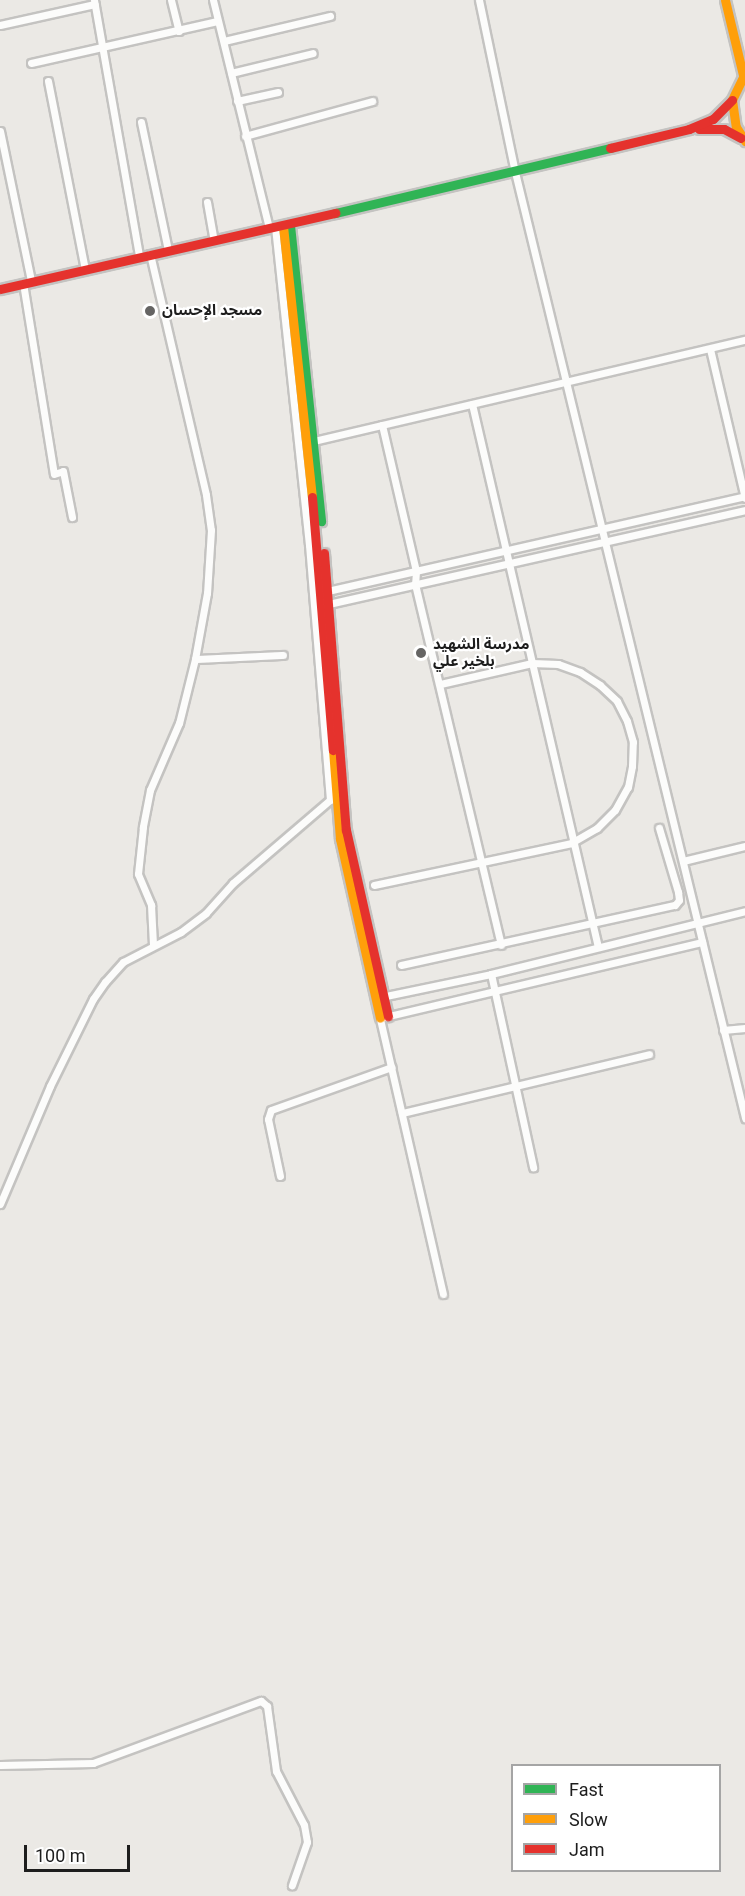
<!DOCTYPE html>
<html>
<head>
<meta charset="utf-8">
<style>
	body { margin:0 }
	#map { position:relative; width:745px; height:1896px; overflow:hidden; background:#ebe9e5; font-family:Roboto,"Noto Sans Arabic",sans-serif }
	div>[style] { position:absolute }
	.roads { filter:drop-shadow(2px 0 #c4c3c1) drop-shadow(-2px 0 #c4c3c1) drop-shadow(0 2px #c4c3c1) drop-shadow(0 -2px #c4c3c1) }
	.street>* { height:7px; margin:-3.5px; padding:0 3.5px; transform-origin:3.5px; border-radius:3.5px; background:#fcfcfb }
	.fast>* { height:9px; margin:-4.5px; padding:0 4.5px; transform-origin:4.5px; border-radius:4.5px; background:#30b455 }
	.slow>* { height:9px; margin:-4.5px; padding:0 4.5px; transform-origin:4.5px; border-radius:4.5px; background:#ff9f0a }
	.jam>* { height:9px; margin:-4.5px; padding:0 4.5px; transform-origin:4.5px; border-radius:4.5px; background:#e5322d }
	.dots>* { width:16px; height:16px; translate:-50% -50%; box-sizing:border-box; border:3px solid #fff; border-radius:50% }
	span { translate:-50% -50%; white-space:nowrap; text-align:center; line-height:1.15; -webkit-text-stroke:4.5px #fff; paint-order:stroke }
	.poi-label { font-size:15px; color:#1d1d1d; font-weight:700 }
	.left { translate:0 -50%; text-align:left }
	.legend { position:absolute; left:511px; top:1764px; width:210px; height:108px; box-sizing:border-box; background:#fff; border:2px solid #a5a5a5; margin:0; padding:8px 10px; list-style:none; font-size:18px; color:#1d1d1d }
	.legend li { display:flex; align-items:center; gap:12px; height:30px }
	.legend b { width:30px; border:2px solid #a5a5a5 }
	.scale { position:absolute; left:24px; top:1845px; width:106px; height:27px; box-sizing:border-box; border:3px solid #1d1d1d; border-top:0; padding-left:8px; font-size:18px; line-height:21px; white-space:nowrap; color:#1d1d1d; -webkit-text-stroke:4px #fff; paint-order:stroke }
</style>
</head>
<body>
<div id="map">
	<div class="roads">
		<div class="street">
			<div style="left:94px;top:0;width:260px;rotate:80deg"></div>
			<div style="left:171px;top:0;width:32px;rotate:76deg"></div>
			<div style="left:213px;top:0;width:235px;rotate:76.2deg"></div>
			<div style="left:479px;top:0;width:176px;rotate:78.2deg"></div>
			<div style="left:515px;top:172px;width:974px;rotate:76.33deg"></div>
			<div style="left:0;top:25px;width:97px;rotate:-12.5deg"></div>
			<div style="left:224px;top:41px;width:109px;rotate:-13.3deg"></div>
			<div style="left:31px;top:63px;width:191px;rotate:-12.7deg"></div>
			<div style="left:231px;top:73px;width:84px;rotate:-13.7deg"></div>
			<div style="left:48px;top:81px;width:192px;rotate:78.9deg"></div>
			<div style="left:237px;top:101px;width:42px;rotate:-12.4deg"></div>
			<div style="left:141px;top:122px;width:131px;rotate:78.1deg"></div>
			<div style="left:0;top:131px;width:153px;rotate:78.3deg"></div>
			<div style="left:245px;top:136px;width:132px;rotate:-15.4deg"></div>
			<div style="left:207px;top:202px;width:39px;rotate:80deg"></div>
			<div style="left:150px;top:254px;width:247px;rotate:76.9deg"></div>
			<div style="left:206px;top:495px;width:35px;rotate:82deg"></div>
			<div style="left:211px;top:530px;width:63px;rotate:93.6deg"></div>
			<div style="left:207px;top:593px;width:67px;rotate:100.3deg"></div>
			<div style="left:195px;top:659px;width:66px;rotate:104deg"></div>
			<div style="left:179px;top:723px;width:73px;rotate:113.4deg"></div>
			<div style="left:150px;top:790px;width:38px;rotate:101deg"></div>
			<div style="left:143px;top:827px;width:47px;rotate:96.1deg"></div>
			<div style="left:138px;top:874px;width:34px;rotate:67deg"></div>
			<div style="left:151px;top:905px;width:40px;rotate:87.1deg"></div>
			<div style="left:23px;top:283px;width:193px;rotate:80.8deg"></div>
			<div style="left:54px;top:474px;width:9px;rotate:-18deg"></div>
			<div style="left:63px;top:471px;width:47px;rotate:78.9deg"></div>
			<div style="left:710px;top:349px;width:153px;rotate:76.8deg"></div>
			<div style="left:472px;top:404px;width:557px;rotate:76.94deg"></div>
			<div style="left:382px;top:425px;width:150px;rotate:76.9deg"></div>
			<div style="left:416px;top:571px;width:13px;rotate:94deg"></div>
			<div style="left:415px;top:584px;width:371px;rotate:76.6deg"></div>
			<div style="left:309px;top:442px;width:448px;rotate:-13.2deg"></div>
			<div style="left:323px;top:592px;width:433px;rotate:-12.8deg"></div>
			<div style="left:324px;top:605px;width:432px;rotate:-12.7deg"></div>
			<div style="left:195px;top:659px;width:88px;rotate:-2.6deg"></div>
			<div style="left:683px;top:861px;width:64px;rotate:-13.6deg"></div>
			<div style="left:374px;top:885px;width:201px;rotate:-12deg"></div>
			<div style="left:571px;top:843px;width:30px;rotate:-30deg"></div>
			<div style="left:597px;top:828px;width:25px;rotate:-45deg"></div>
			<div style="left:615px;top:810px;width:26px;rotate:-61deg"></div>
			<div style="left:628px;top:787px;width:21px;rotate:-79deg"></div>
			<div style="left:632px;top:766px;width:24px;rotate:-88deg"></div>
			<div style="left:633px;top:742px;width:22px;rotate:-106deg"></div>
			<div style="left:627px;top:721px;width:22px;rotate:-117deg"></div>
			<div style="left:617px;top:701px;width:23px;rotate:-137deg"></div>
			<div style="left:600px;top:685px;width:24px;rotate:-147deg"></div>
			<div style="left:580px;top:672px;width:23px;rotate:-160deg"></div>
			<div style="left:558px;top:664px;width:26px;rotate:-178deg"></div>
			<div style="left:532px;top:663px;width:94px;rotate:167.1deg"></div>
			<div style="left:401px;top:965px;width:280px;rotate:-12.4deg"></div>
			<div style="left:675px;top:905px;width:6px;rotate:-51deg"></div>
			<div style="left:679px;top:900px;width:8px;rotate:-97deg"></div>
			<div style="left:678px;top:892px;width:67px;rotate:-106.5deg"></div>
			<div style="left:491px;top:974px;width:198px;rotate:77.7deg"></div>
			<div style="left:381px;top:997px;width:112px;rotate:-11.8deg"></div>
			<div style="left:491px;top:974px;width:262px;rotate:-13.9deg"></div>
			<div style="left:723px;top:1030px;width:22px;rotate:-5deg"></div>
			<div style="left:402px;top:1113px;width:254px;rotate:-13.4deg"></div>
			<div style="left:280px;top:1176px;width:58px;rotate:-101.9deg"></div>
			<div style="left:268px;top:1119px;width:9px;rotate:-72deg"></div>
			<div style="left:271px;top:1110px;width:128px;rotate:-19.6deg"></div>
			<div style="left:0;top:1204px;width:128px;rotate:-67deg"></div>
			<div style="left:50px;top:1086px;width:97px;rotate:-63.7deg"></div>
			<div style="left:93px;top:999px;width:21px;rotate:-55deg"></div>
			<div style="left:105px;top:982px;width:27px;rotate:-48deg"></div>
			<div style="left:123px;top:962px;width:65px;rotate:-27.3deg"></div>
			<div style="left:181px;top:932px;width:31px;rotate:-37deg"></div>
			<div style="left:206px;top:913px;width:40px;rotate:-48deg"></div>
			<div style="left:233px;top:883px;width:128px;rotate:-40.6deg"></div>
			<div style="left:330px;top:800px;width:256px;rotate:-94.7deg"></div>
			<div style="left:309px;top:545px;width:320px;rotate:-96.1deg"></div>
			<div style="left:443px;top:1294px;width:283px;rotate:-102.9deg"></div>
			<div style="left:380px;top:1018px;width:331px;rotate:-13.3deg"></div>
			<div style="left:0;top:1765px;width:93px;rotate:-1.2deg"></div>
			<div style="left:93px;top:1763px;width:179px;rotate:-20.3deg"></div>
			<div style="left:261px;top:1701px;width:8px;rotate:40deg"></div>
			<div style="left:267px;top:1706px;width:66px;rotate:82.1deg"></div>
			<div style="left:276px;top:1771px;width:61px;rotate:62.6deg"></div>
			<div style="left:304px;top:1825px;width:17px;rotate:80deg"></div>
			<div style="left:307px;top:1842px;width:46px;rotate:109.2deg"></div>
		</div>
		<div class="fast">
			<div style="left:335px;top:213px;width:283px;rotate:-13.3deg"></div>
			<div style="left:290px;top:225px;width:298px;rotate:84deg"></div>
		</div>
		<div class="slow">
			<div style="left:725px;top:0;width:77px;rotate:76.5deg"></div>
			<div style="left:745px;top:73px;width:30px;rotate:116deg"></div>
			<div style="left:732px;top:100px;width:27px;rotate:82deg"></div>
			<div style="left:736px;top:127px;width:17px;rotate:57deg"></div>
			<div style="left:283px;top:226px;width:273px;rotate:83.9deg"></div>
			<div style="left:333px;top:750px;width:89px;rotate:85.5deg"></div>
			<div style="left:340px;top:839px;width:183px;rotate:77.4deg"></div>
		</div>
		<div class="jam">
			<div style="left:699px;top:129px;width:25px"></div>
			<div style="left:724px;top:129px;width:19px;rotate:28deg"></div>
			<div style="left:610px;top:148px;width:81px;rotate:-13.5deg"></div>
			<div style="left:689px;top:129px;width:26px;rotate:-23deg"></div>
			<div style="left:713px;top:119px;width:27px;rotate:-45deg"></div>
			<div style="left:0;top:289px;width:344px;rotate:-12.8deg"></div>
			<div style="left:312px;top:497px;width:254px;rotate:85.3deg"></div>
			<div style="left:324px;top:553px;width:278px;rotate:85.5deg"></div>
			<div style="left:346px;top:830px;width:191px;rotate:77.3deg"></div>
		</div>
	</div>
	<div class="dots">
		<div style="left:150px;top:311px;background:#656463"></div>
		<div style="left:421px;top:653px;background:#656463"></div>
	</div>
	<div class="poi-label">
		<span class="left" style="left:162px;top:311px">مسجد الإحسان</span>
		<span class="left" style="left:433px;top:653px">مدرسة الشهيد<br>بلخير علي</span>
	</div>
	<ul class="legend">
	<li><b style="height:8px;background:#30b455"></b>Fast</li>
	<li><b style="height:8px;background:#ff9f0a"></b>Slow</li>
	<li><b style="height:8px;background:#e5322d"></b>Jam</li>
	</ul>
	<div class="scale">100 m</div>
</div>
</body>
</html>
